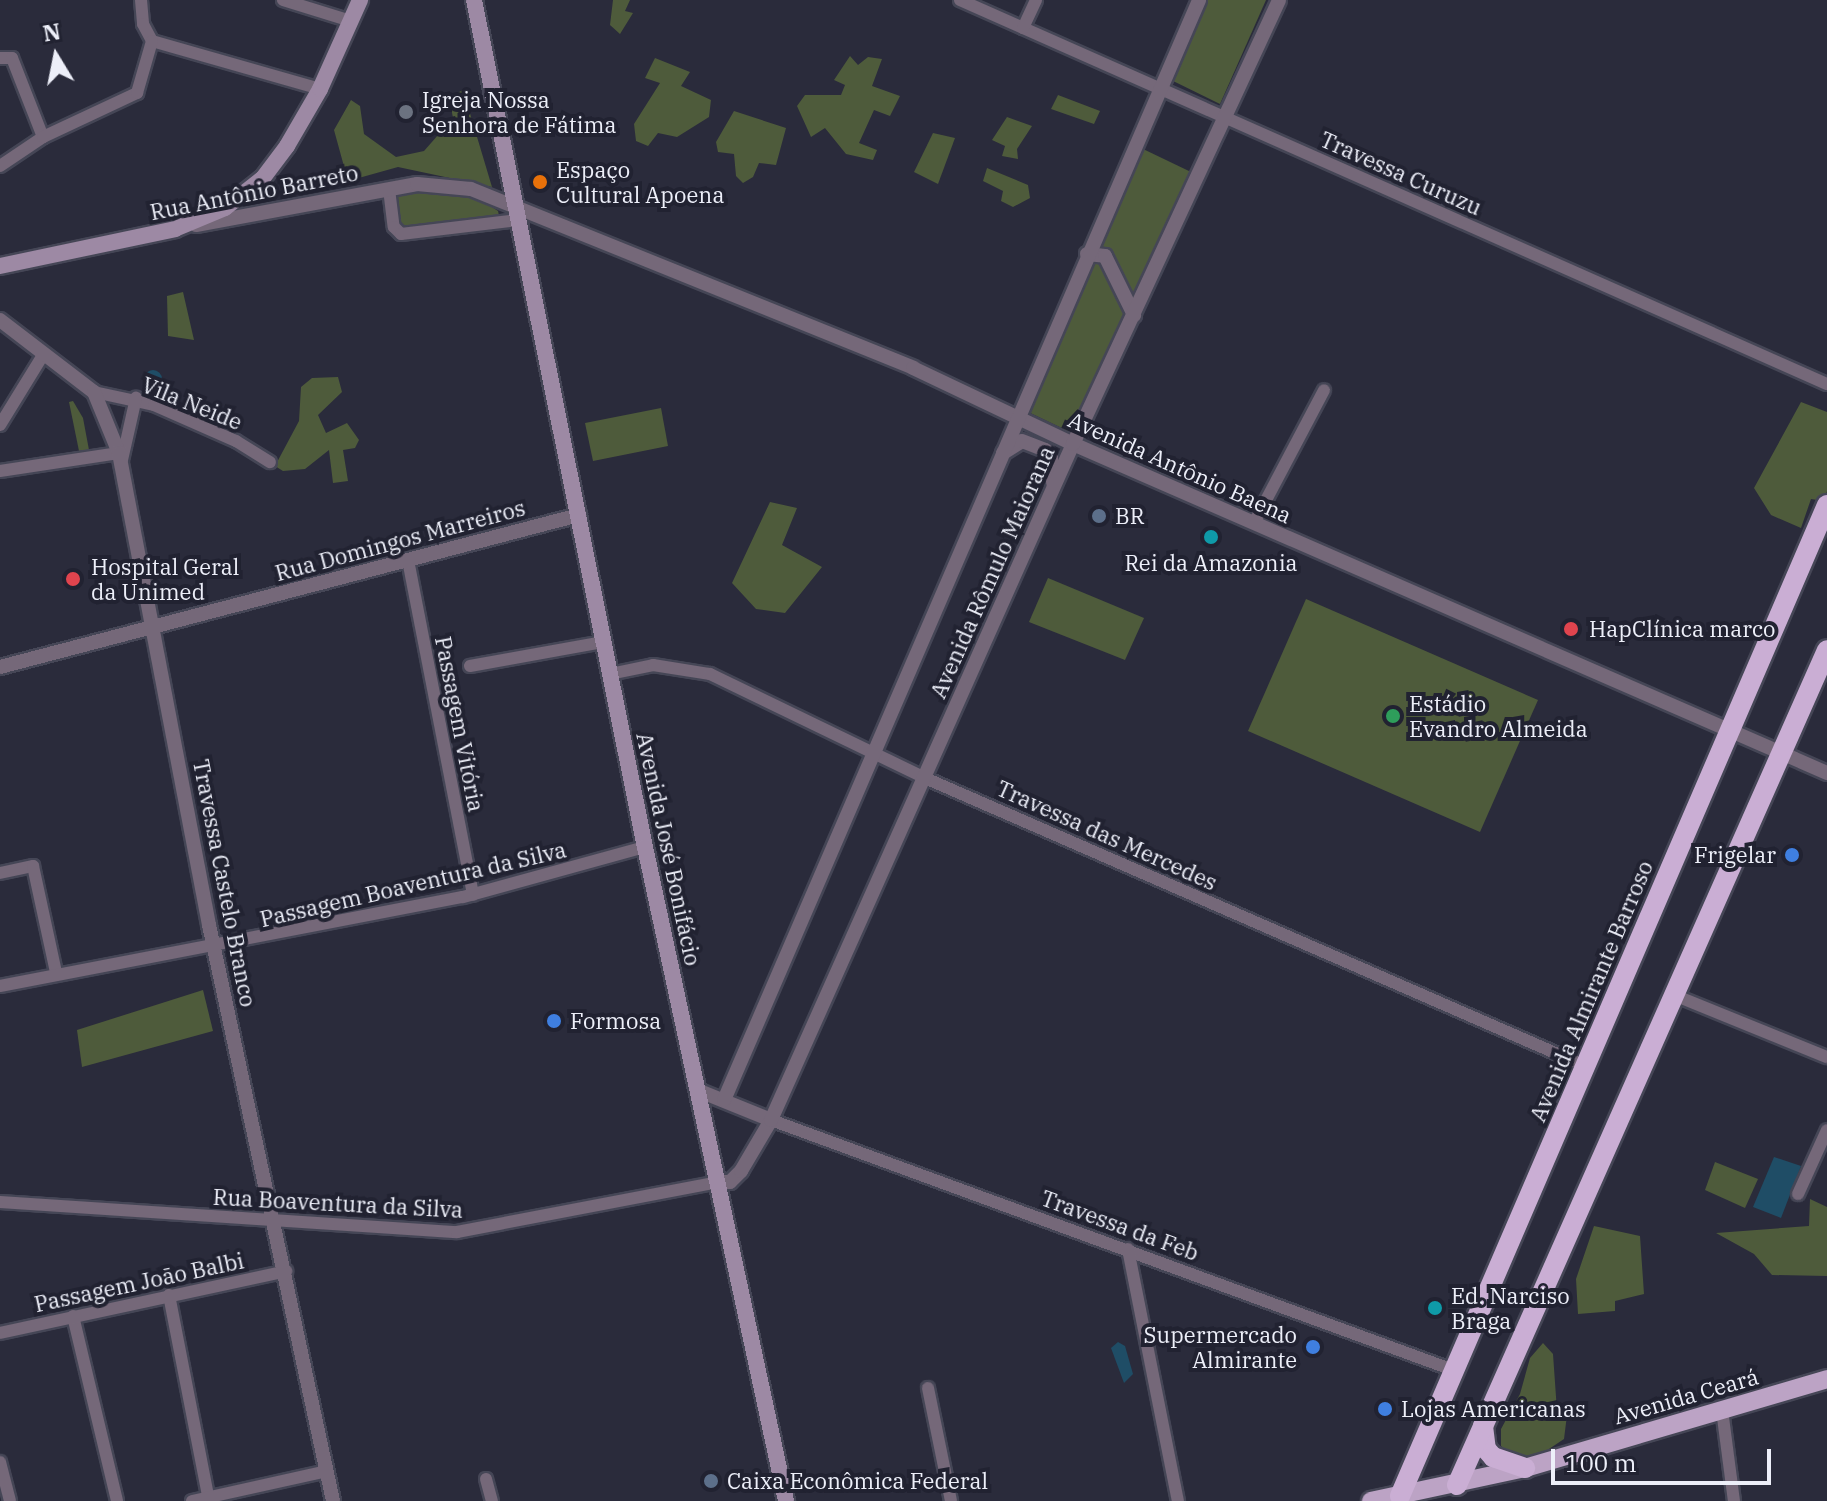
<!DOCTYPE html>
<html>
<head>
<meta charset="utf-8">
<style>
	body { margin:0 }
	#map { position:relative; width:1827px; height:1501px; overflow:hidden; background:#2a2b3b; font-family:"IBM Plex Serif",serif }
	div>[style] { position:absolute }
	.green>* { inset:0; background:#4e5b3b }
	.water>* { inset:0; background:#1f4d66 }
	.round { border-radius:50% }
	.roads { filter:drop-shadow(2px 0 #454656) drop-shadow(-2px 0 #454656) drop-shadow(0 2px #454656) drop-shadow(0 -2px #454656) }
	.minor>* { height:12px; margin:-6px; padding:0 6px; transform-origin:6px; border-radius:6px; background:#756879 }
	.tertiary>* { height:14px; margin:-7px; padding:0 7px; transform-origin:7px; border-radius:7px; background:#756879 }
	.secondary>* { height:16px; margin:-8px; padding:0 8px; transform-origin:8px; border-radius:8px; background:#9d89a4 }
	.primary>* { height:18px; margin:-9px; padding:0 9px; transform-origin:9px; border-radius:9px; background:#bca3c5 }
	.trunk>* { height:20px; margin:-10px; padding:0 10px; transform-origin:10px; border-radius:10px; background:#caaed4 }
	.dots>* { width:22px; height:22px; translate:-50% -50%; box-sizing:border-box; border:4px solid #212231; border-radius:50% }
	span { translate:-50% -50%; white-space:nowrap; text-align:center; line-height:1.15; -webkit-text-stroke:8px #212231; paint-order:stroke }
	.poi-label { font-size:22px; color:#edeff9 }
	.left { translate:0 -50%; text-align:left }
	.right { translate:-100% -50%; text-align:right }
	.street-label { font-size:22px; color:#edeff9 }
	.north { position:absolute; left:16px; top:16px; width:80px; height:80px; -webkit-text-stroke:6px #212231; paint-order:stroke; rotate:350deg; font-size:22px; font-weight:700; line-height:32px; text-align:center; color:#edeff9 }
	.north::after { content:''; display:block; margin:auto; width:28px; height:36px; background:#edeff9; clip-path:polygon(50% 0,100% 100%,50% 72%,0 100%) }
	.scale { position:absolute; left:1551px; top:1449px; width:220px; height:36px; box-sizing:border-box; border:4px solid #edeff9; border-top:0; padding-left:10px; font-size:24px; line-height:28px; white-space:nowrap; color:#edeff9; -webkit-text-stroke:6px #212231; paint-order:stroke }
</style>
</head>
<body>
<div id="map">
	<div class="green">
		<div style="clip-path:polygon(613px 0,630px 0,625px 11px,633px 13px,620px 34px,610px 25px)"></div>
		<div style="clip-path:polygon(1203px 0,1266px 0,1220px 104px,1167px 78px)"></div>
		<div style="clip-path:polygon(850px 56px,858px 65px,868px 57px,882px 59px,872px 86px,900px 96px,890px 116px,874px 110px,859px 143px,877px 150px,873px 160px,846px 154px,825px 128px,811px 137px,797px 106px,805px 95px,841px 95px,845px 85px,834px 80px)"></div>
		<div style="clip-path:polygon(655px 58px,690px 72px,681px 86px,711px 100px,709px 117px,677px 137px,658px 133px,648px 146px,636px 141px,634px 124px,660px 83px,645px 78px)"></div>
		<div style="clip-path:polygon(463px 90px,492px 187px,398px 167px,348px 181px,334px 130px,351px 100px,360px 106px,364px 134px,396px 157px,424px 151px,453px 118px,449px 97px)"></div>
		<div style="clip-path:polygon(1058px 95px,1100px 111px,1094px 124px,1051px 109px)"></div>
		<div style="clip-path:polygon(734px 111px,786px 128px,776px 165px,759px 163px,753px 177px,743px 183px,736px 176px,734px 154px,718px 152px,716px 142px)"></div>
		<div style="clip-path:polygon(1007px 117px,1032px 126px,1017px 149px,1018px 159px,1002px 156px,1005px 146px,992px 140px)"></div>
		<div style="clip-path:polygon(933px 133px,955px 138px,938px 184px,914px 172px)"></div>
		<div style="clip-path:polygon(1141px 148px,1191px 172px,1070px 432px,1024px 410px)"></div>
		<div style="clip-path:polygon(987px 168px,1028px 185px,1030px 198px,1013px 207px,1001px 201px,1003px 191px,983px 181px)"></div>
		<div style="clip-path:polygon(423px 189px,474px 195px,498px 211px,500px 220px,402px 230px,393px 194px)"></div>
		<div style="clip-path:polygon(183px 292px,194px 340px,168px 336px,167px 296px)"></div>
		<div style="clip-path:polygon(338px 377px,342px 392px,318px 415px,326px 433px,347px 423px,359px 440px,355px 448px,343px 450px,348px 481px,333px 483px,329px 450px,305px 469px,283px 471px,275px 466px,299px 421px,301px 387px,312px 378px)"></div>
		<div style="clip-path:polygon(73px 401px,83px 418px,89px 450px,79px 451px,69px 402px)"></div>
		<div style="clip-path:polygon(1801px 402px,1827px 412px,1827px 491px,1824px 501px,1811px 499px,1801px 528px,1771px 515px,1754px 488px)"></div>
		<div style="clip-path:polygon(661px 408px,668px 446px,593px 461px,585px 423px)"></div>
		<div style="clip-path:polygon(770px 502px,797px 508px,782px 545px,822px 567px,785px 613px,756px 609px,732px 583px)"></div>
		<div style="clip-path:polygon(1048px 578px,1144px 618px,1125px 660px,1029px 622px)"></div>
		<div style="clip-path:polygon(1306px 599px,1538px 700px,1480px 832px,1248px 731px)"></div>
		<div style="clip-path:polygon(203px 990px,213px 1031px,82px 1067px,77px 1030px)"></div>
		<div style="clip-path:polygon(1715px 1162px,1758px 1179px,1745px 1208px,1705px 1190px)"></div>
		<div style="clip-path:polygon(1810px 1199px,1827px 1207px,1827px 1276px,1772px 1275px,1754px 1254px,1716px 1233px,1809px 1226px)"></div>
		<div style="clip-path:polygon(1594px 1226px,1640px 1236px,1644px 1294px,1615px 1301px,1615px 1311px,1578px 1314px,1576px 1279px)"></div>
		<div style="clip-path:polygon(1543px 1343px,1553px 1354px,1557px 1411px,1567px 1415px,1564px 1439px,1531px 1461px,1516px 1460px,1501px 1446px,1501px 1429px,1520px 1394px,1530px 1358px)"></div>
	</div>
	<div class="water">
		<div class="round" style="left:144px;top:370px;width:18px;height:18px"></div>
		<div style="clip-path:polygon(1774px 1157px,1801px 1166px,1781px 1218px,1753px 1207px)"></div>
		<div style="clip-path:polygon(1118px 1342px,1125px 1346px,1133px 1374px,1124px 1383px,1111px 1348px)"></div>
	</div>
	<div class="roads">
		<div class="minor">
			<div style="left:141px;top:0;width:24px;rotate:85deg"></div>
			<div style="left:143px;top:24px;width:19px;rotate:62deg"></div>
			<div style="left:283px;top:0;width:71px;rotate:17.2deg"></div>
			<div style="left:960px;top:0;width:948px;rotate:23.89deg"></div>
			<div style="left:1023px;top:28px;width:31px;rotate:-65deg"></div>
			<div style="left:152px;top:41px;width:175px;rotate:15.9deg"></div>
			<div style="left:0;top:58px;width:12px"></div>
			<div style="left:12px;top:58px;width:85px;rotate:68.6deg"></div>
			<div style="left:0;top:166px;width:52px;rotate:-34deg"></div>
			<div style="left:43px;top:137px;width:104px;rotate:-25.1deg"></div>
			<div style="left:137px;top:93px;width:54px;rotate:-73.9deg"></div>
			<div style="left:389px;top:189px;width:38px;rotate:83deg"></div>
			<div style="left:394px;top:227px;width:10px;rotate:45deg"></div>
			<div style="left:401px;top:234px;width:118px;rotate:-6.8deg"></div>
			<div style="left:94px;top:392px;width:61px;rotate:12.2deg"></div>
			<div style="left:154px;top:405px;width:90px;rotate:23.7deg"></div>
			<div style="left:236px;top:441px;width:40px;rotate:32deg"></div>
			<div style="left:0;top:425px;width:82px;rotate:-58.4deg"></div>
			<div style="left:122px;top:460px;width:64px;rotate:-77.3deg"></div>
			<div style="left:0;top:471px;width:120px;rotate:-8.6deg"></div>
			<div style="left:1254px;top:523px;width:150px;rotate:-62.2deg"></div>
			<div style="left:408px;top:560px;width:341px;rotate:79deg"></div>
			<div style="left:470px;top:666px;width:136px;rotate:-10.2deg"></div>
			<div style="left:610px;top:674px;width:44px;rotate:-11.8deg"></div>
			<div style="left:653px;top:665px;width:58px;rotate:9deg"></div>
			<div style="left:710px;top:674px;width:239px;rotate:25.8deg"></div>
			<div style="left:925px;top:778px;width:720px;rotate:23.57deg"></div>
			<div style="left:0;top:873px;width:34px;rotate:-12deg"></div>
			<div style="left:33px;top:866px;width:108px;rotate:77.8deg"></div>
			<div style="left:0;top:986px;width:471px;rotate:-10.9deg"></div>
			<div style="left:463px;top:897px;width:189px;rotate:-15.4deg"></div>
			<div style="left:1674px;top:995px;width:165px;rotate:22.1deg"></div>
			<div style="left:771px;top:1120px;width:726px;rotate:20.13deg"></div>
			<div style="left:1798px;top:1194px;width:70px;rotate:-65.6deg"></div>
			<div style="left:0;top:1202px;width:458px;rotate:3.8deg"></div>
			<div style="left:457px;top:1232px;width:267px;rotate:-10.8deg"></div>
			<div style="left:1128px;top:1249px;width:257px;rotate:78.8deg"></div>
			<div style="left:169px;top:1295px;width:210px;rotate:79deg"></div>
			<div style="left:73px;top:1316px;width:190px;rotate:76.6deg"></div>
			<div style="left:0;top:1333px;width:293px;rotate:-12.2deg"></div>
			<div style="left:928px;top:1388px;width:115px;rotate:78.5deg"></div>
			<div style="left:1722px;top:1410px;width:92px;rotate:82.5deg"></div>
			<div style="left:0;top:1462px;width:40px;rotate:75.6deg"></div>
			<div style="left:486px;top:1479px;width:23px;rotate:75deg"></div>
			<div style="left:192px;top:1501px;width:138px;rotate:-12.5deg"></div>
		</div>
		<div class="tertiary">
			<div style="left:196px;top:225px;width:225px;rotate:-10.5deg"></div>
			<div style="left:417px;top:184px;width:54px;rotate:5.3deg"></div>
			<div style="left:471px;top:189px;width:477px;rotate:22deg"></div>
			<div style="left:913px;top:368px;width:177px;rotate:25.4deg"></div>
			<div style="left:1073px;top:444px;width:823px;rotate:23.57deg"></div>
			<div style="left:1087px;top:254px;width:18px;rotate:6deg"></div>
			<div style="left:1105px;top:256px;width:66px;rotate:63.8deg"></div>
			<div style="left:0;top:320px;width:118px;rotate:37.5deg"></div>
			<div style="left:94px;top:392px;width:66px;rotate:67.7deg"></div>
			<div style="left:119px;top:453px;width:481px;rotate:79.2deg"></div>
			<div style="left:209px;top:925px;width:589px;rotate:77.85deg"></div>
			<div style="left:1003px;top:453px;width:22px;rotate:-32deg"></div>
			<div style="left:1022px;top:441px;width:25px;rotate:21deg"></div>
			<div style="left:1045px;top:450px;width:10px;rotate:53deg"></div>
			<div style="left:1051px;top:458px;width:25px;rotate:85deg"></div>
			<div style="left:0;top:667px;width:599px;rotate:-14.71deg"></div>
			<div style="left:697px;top:1090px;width:80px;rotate:22.1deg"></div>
			<div style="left:724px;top:1100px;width:1198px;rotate:-66.64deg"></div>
			<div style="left:719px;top:1182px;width:11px"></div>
			<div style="left:730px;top:1182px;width:16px;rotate:-45deg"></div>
			<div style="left:741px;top:1171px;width:59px;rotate:-59.5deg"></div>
			<div style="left:771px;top:1120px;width:740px;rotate:-65.93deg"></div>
			<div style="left:1073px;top:444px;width:489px;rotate:-65.1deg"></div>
		</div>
		<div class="secondary">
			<div style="left:474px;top:0;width:864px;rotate:78.59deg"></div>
			<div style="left:645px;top:847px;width:669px;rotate:77.83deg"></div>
			<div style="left:0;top:266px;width:179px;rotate:-11.9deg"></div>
			<div style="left:175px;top:229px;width:54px;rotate:-22.8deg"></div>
			<div style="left:225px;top:208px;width:48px;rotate:-38.3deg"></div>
			<div style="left:263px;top:178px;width:40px;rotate:-53deg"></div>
			<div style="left:287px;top:146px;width:66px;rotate:-59.9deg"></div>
			<div style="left:320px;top:89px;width:98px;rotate:-65.8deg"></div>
		</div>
		<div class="primary">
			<div style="left:1371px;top:1501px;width:157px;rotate:-12.1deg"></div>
			<div style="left:1525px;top:1468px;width:315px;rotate:-16.4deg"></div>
		</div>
		<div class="trunk">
			<div style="left:1483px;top:1426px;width:23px;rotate:83deg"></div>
			<div style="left:1486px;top:1449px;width:11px;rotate:49deg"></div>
			<div style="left:1493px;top:1457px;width:34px;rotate:19deg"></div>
			<div style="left:1457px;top:1485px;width:913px;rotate:-66.1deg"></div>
			<div style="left:1400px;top:1496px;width:1079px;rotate:-66.69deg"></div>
		</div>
	</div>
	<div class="dots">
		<div style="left:406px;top:112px;background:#6b7280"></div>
		<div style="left:540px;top:182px;background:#e8710a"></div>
		<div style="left:1099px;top:516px;background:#5c6f8a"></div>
		<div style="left:1211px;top:537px;background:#0f9aa8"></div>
		<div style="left:73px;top:579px;background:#e0444e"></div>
		<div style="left:1571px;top:629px;background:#e0444e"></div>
		<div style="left:1393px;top:716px;background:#2e9e5b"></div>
		<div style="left:1792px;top:855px;background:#3f7fe0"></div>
		<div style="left:554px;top:1021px;background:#3f7fe0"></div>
		<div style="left:1435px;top:1308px;background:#0f9aa8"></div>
		<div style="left:1313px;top:1347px;background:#3f7fe0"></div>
		<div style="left:1385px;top:1409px;background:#3f7fe0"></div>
		<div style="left:711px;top:1481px;background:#5c6f8a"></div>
	</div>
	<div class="poi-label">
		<span class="left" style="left:422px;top:112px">Igreja Nossa<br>Senhora de Fátima</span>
		<span class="left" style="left:556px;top:182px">Espaço<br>Cultural Apoena</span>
		<span class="left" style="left:1115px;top:516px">BR</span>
		<span style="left:1211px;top:563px">Rei da Amazonia</span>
		<span class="left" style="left:91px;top:579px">Hospital Geral<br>da Unimed</span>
		<span class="left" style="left:1589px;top:629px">HapClínica marco</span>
		<span class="left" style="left:1409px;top:716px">Estádio<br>Evandro Almeida</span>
		<span class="right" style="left:1776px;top:855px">Frigelar</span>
		<span class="left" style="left:570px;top:1021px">Formosa</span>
		<span class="left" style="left:1451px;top:1308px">Ed. Narciso<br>Braga</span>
		<span class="right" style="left:1297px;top:1347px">Supermercado<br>Almirante</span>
		<span class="left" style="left:1401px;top:1409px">Lojas Americanas</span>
		<span class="left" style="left:727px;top:1481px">Caixa Econômica Federal</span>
	</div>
	<div class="street-label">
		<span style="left:1401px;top:173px;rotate:24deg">Travessa Curuzu</span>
		<span style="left:254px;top:192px;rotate:-11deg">Rua Antônio Barreto</span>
		<span style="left:192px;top:403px;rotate:22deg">Vila Neide</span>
		<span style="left:1180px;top:467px;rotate:24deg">Avenida Antônio Baena</span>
		<span style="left:400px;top:540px;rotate:-15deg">Rua Domingos Marreiros</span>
		<span style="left:992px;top:572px;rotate:-66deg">Avenida Rômulo Maiorana</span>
		<span style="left:460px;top:724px;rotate:79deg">Passagem Vitória</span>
		<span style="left:1107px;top:835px;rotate:24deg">Travessa das Mercedes</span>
		<span style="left:669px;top:849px;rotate:78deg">Avenida José Bonifácio</span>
		<span style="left:225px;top:883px;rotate:79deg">Travessa Castelo Branco</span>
		<span style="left:413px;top:884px;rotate:-13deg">Passagem Boaventura da Silva</span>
		<span style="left:1591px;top:991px;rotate:-67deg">Avenida Almirante Barroso</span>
		<span style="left:338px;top:1203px;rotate:3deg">Rua Boaventura da Silva</span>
		<span style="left:1120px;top:1225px;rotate:20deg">Travessa da Feb</span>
		<span style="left:139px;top:1282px;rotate:-12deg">Passagem João Balbi</span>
		<span style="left:1686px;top:1396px;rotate:-16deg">Avenida Ceará</span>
	</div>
	<div class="north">N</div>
	<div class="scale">100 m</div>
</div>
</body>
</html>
